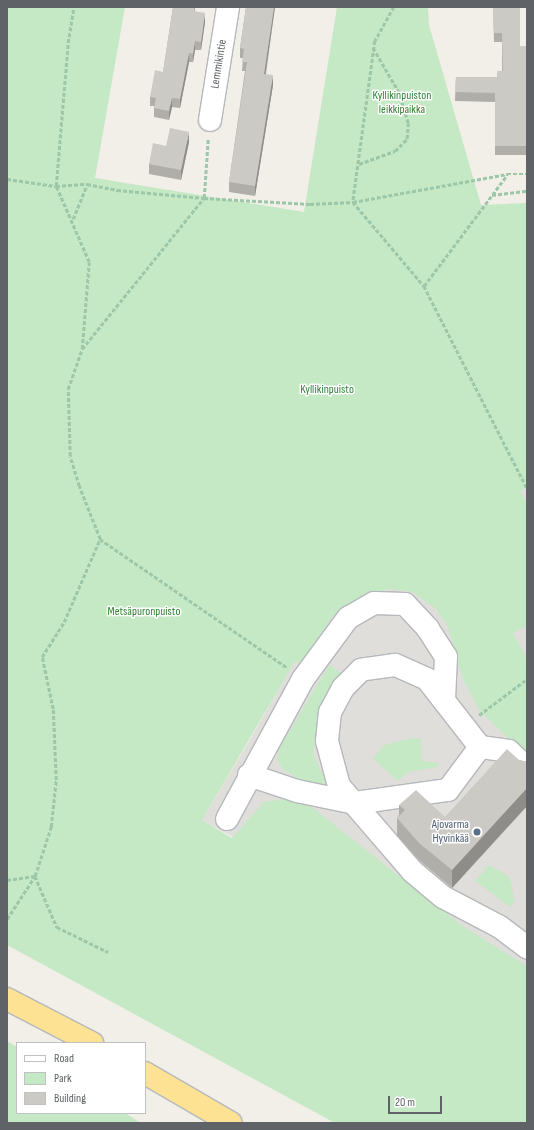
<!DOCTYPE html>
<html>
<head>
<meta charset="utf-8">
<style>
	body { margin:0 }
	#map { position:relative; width:534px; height:1130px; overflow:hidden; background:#f1efe8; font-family:"Sofia Sans Condensed",sans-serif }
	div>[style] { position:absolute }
	.industrial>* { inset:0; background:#e0deda }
	.green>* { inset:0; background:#c5e8c5 }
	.path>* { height:2.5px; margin-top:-1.25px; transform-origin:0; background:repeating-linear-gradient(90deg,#9cc7a9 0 4px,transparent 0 6px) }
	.roads { filter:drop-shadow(1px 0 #b5b8bc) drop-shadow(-1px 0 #b5b8bc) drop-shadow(0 1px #b5b8bc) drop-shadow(0 -1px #b5b8bc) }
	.minor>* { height:22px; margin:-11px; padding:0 11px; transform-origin:11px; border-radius:11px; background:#fff }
	.highway>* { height:22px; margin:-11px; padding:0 11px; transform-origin:11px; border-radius:11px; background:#fde293 }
	.wall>* { inset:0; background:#afaea9 }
	.shaded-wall>* { inset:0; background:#8f8d8a }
	.building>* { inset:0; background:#cccac5 }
	.dots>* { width:11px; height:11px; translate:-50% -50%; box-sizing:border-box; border:2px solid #fff; border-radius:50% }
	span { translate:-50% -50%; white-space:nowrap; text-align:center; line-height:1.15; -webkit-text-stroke:3px #fff; paint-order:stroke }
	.street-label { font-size:12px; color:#5f6368 }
	.park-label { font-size:12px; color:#348238 }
	.service-label { font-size:12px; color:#4e5e75 }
	.right { translate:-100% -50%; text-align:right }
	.frame { position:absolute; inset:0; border:8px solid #5f6368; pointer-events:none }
	.legend { position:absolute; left:16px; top:1042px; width:130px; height:72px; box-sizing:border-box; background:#fff; border:1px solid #bfc1c3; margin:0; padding:5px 7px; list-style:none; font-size:12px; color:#5f6368 }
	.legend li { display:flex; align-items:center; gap:8px; height:20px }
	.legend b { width:20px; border:1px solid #bfc1c3 }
	.scale { position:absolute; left:388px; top:1096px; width:54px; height:18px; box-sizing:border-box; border:2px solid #5f6368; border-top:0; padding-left:5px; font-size:12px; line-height:14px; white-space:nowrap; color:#5f6368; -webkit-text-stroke:3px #fff; paint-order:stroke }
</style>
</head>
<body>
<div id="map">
	<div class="industrial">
		<div style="clip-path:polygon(527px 487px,527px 999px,202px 820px,251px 738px,322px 611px)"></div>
	</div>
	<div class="green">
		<div style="clip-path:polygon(7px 7px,125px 7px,95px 178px,304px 212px,337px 7px,428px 7px,429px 25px,481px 205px,527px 203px,527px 487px,520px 491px,527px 503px,527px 626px,513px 633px,527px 659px,527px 756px,479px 710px,463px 679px,448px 627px,436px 609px,412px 592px,389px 589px,365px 595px,347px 605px,333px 616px,300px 663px,295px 661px,202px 820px,232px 838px,264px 802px,299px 797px,461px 925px,527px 966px,527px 1123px,335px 1123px,7px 945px)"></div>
		<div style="clip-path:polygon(329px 665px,344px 675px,320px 720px,315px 737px,313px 754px,325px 779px,324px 787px,304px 782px,283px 769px,277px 759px,279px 749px)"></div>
		<div style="clip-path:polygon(413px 738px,421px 739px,422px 761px,439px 763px,437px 767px,408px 772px,398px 781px,373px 759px,384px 745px)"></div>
		<div style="clip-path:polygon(489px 865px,508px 876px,511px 883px,514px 901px,510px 907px,475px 881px)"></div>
		<div style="clip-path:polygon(7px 1041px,17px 1047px,17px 1113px,125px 1113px,141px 1123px,7px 1123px)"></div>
	</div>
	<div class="path">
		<div style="left:394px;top:7px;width:39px;rotate:119deg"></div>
		<div style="left:375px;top:41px;width:162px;rotate:97.8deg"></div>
		<div style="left:353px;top:202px;width:110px;rotate:49.8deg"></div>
		<div style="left:424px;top:286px;width:227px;rotate:63deg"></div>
		<div style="left:359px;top:164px;width:38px;rotate:-20deg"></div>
		<div style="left:395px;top:151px;width:17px;rotate:-45deg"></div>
		<div style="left:407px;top:139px;width:16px;rotate:-86deg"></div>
		<div style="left:408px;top:123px;width:31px;rotate:-107deg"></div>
		<div style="left:399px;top:93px;width:50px;rotate:-120.2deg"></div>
		<div style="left:7px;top:179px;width:49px;rotate:8.1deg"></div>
		<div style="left:56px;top:186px;width:31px;rotate:-4deg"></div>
		<div style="left:87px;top:184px;width:31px;rotate:11deg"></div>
		<div style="left:117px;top:190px;width:87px;rotate:5.3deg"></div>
		<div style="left:204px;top:198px;width:106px;rotate:3.2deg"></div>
		<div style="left:310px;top:204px;width:43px;rotate:-2.7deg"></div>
		<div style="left:353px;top:202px;width:157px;rotate:-10.3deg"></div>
		<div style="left:507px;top:174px;width:20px"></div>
		<div style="left:492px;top:195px;width:35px;rotate:-7deg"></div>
		<div style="left:73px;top:219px;width:38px;rotate:-68deg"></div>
		<div style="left:424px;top:286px;width:139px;rotate:-53.2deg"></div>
		<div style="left:82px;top:349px;width:194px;rotate:-51.1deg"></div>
		<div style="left:204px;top:198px;width:59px;rotate:-86.1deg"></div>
		<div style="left:100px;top:539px;width:228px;rotate:34.5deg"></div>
		<div style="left:479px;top:715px;width:60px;rotate:-36.9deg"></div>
		<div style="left:7px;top:880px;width:28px;rotate:-8deg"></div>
		<div style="left:35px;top:876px;width:56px;rotate:66.7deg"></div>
		<div style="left:57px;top:927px;width:57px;rotate:26.1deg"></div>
		<div style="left:7px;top:919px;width:51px;rotate:-56.9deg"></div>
		<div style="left:35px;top:876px;width:52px;rotate:-71.9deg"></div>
		<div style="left:51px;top:827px;width:47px;rotate:-83.9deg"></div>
		<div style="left:56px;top:780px;width:71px;rotate:-92.4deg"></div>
		<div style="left:53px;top:709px;width:53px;rotate:-101.9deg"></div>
		<div style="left:42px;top:657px;width:41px;rotate:-57.8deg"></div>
		<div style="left:64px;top:622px;width:90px;rotate:-66.6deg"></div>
		<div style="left:100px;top:539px;width:57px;rotate:-111.6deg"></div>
		<div style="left:79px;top:486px;width:31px;rotate:-107deg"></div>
		<div style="left:70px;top:456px;width:67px;rotate:-91.7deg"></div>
		<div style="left:68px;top:389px;width:42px;rotate:-70.7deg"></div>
		<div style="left:82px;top:349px;width:87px;rotate:-85.4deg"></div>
		<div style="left:89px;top:262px;width:83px;rotate:-113.5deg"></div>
		<div style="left:56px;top:186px;width:144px;rotate:-85.2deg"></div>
		<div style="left:68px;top:43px;width:36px;rotate:-81deg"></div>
	</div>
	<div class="roads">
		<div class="minor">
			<div style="left:210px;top:120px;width:114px;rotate:-80.9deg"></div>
			<div style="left:527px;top:768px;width:25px;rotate:-137deg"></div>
			<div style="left:509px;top:751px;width:29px;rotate:-172deg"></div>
			<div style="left:480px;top:747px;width:86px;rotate:-127.9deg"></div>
			<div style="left:427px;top:679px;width:35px;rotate:-156deg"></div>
			<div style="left:395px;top:665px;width:34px;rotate:172deg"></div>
			<div style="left:361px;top:670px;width:25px;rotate:135deg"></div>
			<div style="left:343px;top:688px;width:27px;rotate:118deg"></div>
			<div style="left:330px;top:712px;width:29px;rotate:96deg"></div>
			<div style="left:327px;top:741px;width:47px;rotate:75.1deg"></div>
			<div style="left:339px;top:786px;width:112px;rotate:49.3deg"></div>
			<div style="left:412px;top:871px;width:40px;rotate:40deg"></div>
			<div style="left:443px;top:897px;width:64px;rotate:27.8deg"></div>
			<div style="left:500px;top:927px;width:34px;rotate:37deg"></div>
			<div style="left:249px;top:775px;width:51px;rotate:18.4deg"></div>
			<div style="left:297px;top:791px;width:59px;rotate:11.7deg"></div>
			<div style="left:355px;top:803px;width:94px;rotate:-8deg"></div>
			<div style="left:448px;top:790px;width:54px;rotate:-53.3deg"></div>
			<div style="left:227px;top:819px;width:159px;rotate:-61.5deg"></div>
			<div style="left:303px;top:679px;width:76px;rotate:-53.6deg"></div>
			<div style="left:348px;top:618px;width:30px;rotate:-30deg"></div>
			<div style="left:374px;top:603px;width:31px;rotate:2deg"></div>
			<div style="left:405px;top:604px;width:34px;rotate:47deg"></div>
			<div style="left:428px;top:629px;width:33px;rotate:57deg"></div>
			<div style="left:446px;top:657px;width:43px;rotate:92.7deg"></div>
		</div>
		<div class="highway">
			<div style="left:7px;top:999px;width:96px;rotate:27.4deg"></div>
			<div style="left:145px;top:1073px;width:99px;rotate:30.2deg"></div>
		</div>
	</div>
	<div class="wall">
		<div style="clip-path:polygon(173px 7px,195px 7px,195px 11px,205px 22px,201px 50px,195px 50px,193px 62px,189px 62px,180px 108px,172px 107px,169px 120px,154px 117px,154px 106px,150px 106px,150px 97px,163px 72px)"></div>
		<div style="clip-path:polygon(246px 7px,275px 7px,266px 74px,273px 85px,255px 196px,229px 192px,229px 182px,245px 71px,242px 71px,243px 58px,240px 58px,240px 48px)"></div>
		<div style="clip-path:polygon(493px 7px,520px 46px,527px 46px,527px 155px,495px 155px,495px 102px,455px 101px,456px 77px,497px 77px,502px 71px,502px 42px,494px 42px)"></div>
		<div style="clip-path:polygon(189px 142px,181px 180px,149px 174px,149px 164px)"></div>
		<div style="clip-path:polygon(519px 760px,527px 762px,527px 806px,452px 888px,419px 860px,397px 835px,397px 818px,399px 815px,399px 805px,445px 817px)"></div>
	</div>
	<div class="shaded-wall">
		<div style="clip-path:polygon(274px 7px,275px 7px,264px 83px,264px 74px)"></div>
		<div style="clip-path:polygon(205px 13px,205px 22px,201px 50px,201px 42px)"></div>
		<div style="clip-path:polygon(195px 41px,195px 50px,193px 62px,193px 54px)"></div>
		<div style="clip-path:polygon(189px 53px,189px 62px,180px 108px,180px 99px)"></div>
		<div style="clip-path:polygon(273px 75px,273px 85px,255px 196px,255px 186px)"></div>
		<div style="clip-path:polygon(172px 98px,172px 107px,169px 120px,169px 111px)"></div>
		<div style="clip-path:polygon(189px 132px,189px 142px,181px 180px,181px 170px)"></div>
		<div style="clip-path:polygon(527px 788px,527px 806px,452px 888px,452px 870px)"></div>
	</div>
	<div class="building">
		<div style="clip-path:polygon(173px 7px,194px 7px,194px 11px,205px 13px,201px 42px,195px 41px,193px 54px,189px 53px,180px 99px,172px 98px,169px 111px,154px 108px,156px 98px,150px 97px,155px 70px,163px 72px)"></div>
		<div style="clip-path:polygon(246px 7px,274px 7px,264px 74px,273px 75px,255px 186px,229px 182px,247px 62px,242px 62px,244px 49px,240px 48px)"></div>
		<div style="clip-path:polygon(493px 7px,520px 7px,520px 46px,527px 46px,527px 146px,495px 146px,495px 93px,455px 92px,456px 77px,497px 77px,497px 71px,503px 71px,502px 33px,494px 33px)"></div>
		<div style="clip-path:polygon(170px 128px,189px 132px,181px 170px,149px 164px,153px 143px,166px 146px)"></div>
		<div style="clip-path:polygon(507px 749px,519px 760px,527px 762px,527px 788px,452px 870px,419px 843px,397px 818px,405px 810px,399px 805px,416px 790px,445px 817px)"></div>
	</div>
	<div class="dots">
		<div style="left:477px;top:832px;background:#5c6f8a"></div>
	</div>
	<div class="street-label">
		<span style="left:219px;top:64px;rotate:-81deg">Lemmikintie</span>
	</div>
	<div class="park-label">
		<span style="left:402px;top:103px">Kyllikinpuiston<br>leikkipaikka</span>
		<span style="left:327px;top:390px">Kyllikinpuisto</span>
		<span style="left:144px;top:612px">Metsäpuronpuisto</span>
	</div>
	<div class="service-label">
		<span class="right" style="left:469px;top:832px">Ajovarma<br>Hyvinkää</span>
	</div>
	<div class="frame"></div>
	<ul class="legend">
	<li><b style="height:5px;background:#fff"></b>Road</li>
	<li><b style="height:11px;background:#c5e8c5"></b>Park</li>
	<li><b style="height:11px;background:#cccac5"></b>Building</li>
	</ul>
	<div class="scale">20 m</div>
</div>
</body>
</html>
